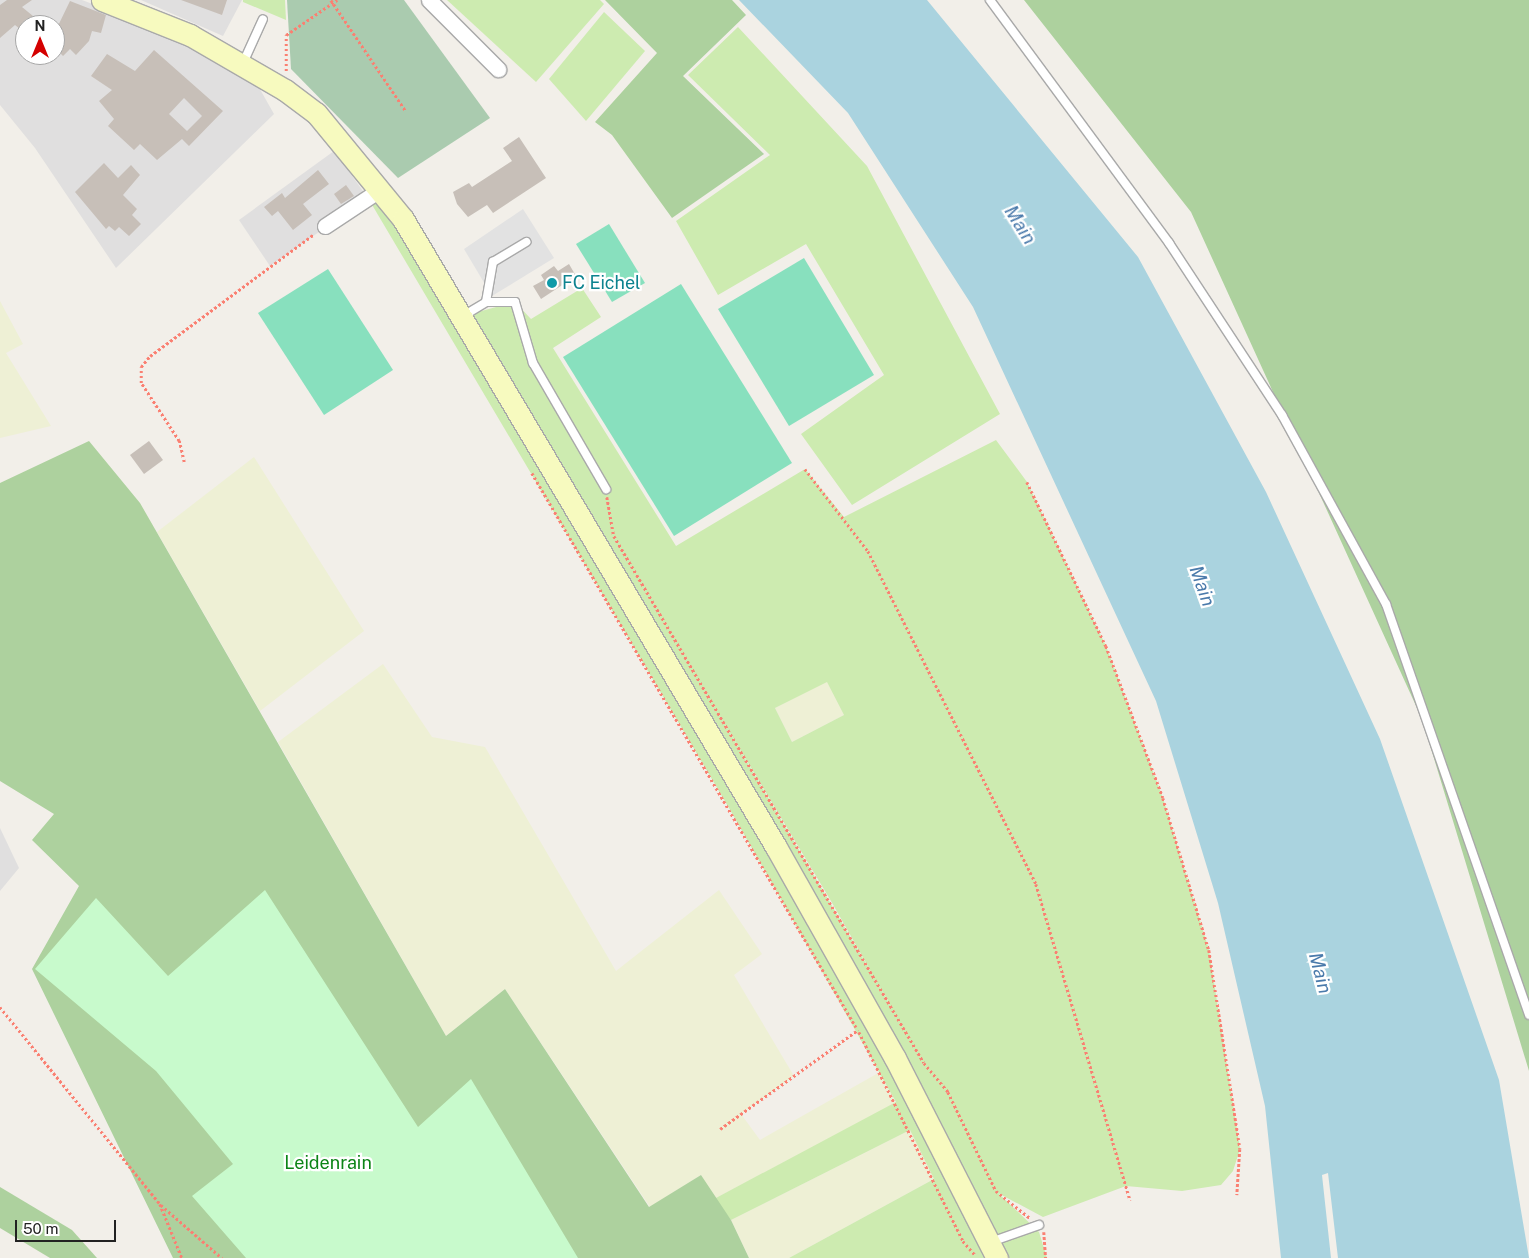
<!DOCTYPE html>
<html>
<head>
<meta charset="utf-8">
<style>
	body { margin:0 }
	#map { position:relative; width:1529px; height:1258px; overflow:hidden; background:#f2efe9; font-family:"Public Sans",sans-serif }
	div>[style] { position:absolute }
	.residential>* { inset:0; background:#e0dfdf }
	.farmland>* { inset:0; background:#eef0d5 }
	.grass>* { inset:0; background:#cdebb0 }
	.forest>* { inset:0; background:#add19e }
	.cemetery>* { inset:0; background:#aacbaf }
	.park>* { inset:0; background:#c8facc }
	.pitch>* { inset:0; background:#88e0be }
	.parking>* { inset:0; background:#e2e2e2 }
	.water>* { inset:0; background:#aad3df }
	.building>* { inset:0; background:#c7bfb8 }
	.path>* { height:2.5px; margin-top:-1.25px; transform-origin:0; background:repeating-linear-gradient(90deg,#fa8072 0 2.5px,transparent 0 5px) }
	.roads { filter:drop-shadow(1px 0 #a9a9a9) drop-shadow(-1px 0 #a9a9a9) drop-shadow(0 1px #a9a9a9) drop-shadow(0 -1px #a9a9a9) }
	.lane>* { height:8px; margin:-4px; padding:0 4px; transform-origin:4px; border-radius:4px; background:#fff }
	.street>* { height:15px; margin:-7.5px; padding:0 7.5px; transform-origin:7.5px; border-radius:7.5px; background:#fff }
	.secondary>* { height:21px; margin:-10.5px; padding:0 10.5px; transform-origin:10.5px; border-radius:10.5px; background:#f7fabf }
	.dots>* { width:14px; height:14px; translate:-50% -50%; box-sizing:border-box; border:2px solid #fff; border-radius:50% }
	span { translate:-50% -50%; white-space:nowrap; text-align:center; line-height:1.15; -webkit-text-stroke:4.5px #fff; paint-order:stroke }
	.culture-label { font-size:18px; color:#0d838f }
	.left { translate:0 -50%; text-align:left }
	.park-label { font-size:18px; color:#0c8416 }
	.water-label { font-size:19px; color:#4a7aab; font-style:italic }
	.north { position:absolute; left:15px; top:15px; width:50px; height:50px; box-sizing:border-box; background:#fff; border:1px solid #a7a7a7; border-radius:50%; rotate:0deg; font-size:14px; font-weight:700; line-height:20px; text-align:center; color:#222 }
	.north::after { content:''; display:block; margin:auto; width:18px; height:22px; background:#d40000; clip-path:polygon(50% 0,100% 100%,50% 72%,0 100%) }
	.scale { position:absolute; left:15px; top:1220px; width:101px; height:22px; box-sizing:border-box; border:2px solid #222; border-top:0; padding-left:6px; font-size:15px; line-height:18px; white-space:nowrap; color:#222; -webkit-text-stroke:4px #fff; paint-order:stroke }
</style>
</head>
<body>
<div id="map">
	<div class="residential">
		<div style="clip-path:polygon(evenodd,0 0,82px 0,174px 35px,257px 84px,274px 114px,116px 268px,35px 148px,0 105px,0 0,25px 25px,55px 25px,55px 55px,25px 55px,25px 25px)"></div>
		<div style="clip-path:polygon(141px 0,242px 0,223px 36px)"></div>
		<div style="clip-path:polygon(334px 151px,368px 198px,270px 266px,239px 220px)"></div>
		<div style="clip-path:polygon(0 828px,19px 868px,0 891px)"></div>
	</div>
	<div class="farmland">
		<div style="clip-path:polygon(0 301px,23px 344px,6px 353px,51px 426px,0 438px)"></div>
		<div style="clip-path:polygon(254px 457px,364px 631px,260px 711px,157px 532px)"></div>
		<div style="clip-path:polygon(383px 664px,432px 737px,485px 747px,616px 971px,719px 890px,762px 954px,734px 975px,794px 1076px,741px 1114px,760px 1140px,880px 1072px,896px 1103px,714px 1199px,701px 1175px,650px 1207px,505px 989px,446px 1036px,278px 742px)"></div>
		<div style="clip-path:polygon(827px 681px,844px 715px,792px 742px,775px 708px)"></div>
		<div style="clip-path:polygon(910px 1130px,934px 1179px,789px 1258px,749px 1258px,731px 1220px)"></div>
	</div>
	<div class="grass">
		<div style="clip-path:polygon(243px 0,285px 0,286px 20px,243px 2px)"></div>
		<div style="clip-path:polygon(447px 0,600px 0,604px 4px,536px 82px)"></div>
		<div style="clip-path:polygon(604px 12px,645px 51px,586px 121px,549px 79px)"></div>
		<div style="clip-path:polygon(738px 27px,867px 166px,1000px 414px,852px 505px,801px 434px,884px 375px,806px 244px,718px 295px,676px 221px,770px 155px,688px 75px)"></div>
		<div style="clip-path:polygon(evenodd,381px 189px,463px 316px,515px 302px,531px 319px,582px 288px,601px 317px,553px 348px,676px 546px,805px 469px,844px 517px,996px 440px,1027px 482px,1106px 646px,1163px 798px,1209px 950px,1240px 1149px,1233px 1171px,1221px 1185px,1182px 1191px,1126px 1186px,1043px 1217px,998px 1193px,1039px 1232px,1047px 1258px,789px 1258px,934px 1179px,910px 1130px,731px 1220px,714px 1199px,896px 1102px,729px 808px,368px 198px,381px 189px,827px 682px,844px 715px,792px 742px,775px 708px,827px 682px,381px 189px,714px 706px,831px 901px,890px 1005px,890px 1004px,714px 706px)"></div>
	</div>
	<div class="forest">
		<div style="clip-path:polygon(605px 0,732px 0,746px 15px,683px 76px,764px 154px,672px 218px,612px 135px,595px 122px,657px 53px)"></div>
		<div style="clip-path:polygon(1024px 0,1529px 0,1529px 1071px,1422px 719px,1191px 212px)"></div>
		<div style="clip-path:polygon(89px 441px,140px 503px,446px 1036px,505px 989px,649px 1207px,701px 1175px,731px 1220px,749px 1258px,173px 1258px,32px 969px,79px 886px,32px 840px,54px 814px,0 781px,0 483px)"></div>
		<div style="clip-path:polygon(0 1187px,72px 1230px,97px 1258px,50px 1258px,0 1228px)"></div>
	</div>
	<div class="cemetery">
		<div style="clip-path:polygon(287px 0,404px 0,490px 118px,398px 178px,291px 69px)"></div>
	</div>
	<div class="park">
		<div style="clip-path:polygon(265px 890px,418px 1127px,471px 1079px,578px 1258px,246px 1258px,192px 1196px,233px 1164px,156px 1071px,35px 969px,96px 898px,168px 976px)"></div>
	</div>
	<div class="pitch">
		<div style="clip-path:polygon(609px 224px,645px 283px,612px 302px,576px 244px)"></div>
		<div style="clip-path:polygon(804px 258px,874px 375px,789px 426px,718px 309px)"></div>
		<div style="clip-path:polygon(328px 269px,393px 370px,324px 415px,258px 313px)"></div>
		<div style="clip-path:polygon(681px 284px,792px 463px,674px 536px,563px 357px)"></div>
	</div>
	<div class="parking">
		<div style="clip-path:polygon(523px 209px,554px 258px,492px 296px,464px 249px)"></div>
	</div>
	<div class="water">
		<div style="clip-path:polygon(739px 0,927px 0,1138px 257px,1266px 492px,1380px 739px,1499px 1080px,1529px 1258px,1338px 1258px,1328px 1173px,1322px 1175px,1331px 1258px,1281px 1258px,1265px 1106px,1218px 903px,1156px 701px,973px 307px,848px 113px)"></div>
	</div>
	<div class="building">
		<div style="clip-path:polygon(7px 0,32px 0,22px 7px,44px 25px,25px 25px,25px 33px,15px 25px,0 38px,0 5px)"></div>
		<div style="clip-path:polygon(181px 0,227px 0,222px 15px)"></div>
		<div style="clip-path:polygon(70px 1px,106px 15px,101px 33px,92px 31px,89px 41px,76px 55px,70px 49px,63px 56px,55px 48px,55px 32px)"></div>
		<div style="clip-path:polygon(evenodd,154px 50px,223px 111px,189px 146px,182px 139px,157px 160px,140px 144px,134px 150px,108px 126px,114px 119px,99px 101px,112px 90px,91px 76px,107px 54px,135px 71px,154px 50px,184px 98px,202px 116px,187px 131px,169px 114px,184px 98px)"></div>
		<div style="clip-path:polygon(519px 137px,546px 178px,493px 213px,487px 205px,468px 217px,457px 204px,453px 192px,469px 183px,472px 187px,512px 161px,503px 148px)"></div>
		<div style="clip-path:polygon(104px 163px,118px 178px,131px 165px,140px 175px,123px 195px,137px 209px,132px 215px,141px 224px,129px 236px,119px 227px,115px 231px,109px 226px,106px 229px,75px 192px)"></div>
		<div style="clip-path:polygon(318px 170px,329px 184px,303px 204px,312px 215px,293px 230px,278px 211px,272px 216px,264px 207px,282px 193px,285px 198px)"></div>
		<div style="clip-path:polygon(346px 185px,354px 196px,341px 204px,334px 194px)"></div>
		<div style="clip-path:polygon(569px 264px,576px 276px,541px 299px,533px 286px,544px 280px,541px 275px,554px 266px,558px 271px)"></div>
		<div style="clip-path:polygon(149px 441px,163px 460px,144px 474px,130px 455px)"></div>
	</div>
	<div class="path">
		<div style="left:331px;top:0;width:134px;rotate:56deg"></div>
		<div style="left:286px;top:71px;width:36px;rotate:-90deg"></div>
		<div style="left:286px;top:35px;width:62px;rotate:-34.5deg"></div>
		<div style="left:184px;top:462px;width:22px;rotate:-103deg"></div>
		<div style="left:179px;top:441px;width:69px;rotate:-123.2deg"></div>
		<div style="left:141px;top:383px;width:16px;rotate:-90deg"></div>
		<div style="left:141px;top:367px;width:14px;rotate:-51deg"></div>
		<div style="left:150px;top:356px;width:204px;rotate:-36.6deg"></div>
		<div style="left:805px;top:469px;width:103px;rotate:52.5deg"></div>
		<div style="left:868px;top:551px;width:373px;rotate:63.2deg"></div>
		<div style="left:1036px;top:884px;width:330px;rotate:73.4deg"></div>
		<div style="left:532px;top:473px;width:642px;rotate:59.68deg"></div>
		<div style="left:1027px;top:482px;width:182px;rotate:64.3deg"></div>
		<div style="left:1106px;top:646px;width:162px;rotate:69.4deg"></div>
		<div style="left:1163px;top:798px;width:159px;rotate:73.2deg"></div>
		<div style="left:1209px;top:950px;width:201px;rotate:81.1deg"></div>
		<div style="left:1240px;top:1149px;width:46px;rotate:93.7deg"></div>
		<div style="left:607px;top:497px;width:40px;rotate:80deg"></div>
		<div style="left:614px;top:536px;width:611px;rotate:59.53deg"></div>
		<div style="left:924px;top:1063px;width:38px;rotate:50deg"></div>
		<div style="left:948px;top:1092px;width:110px;rotate:64.1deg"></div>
		<div style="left:996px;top:1191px;width:43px;rotate:38.5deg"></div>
		<div style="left:0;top:1007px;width:254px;rotate:50.9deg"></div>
		<div style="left:160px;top:1204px;width:58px;rotate:67.8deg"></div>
		<div style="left:859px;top:1032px;width:233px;rotate:63.5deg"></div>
		<div style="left:963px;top:1241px;width:18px;rotate:49deg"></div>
		<div style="left:720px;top:1129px;width:170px;rotate:-35.7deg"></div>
		<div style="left:161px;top:1205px;width:81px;rotate:41deg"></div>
		<div style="left:1044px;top:1232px;width:26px;rotate:86deg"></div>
	</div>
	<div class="roads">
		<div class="lane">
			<div style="left:990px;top:0;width:302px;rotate:53.6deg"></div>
			<div style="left:1169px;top:243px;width:206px;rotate:56.7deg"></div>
			<div style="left:1282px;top:415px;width:216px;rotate:61.2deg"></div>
			<div style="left:1386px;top:604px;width:435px;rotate:70.8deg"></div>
			<div style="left:243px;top:63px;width:48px;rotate:-65.6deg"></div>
			<div style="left:486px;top:302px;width:41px;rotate:-80.1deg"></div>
			<div style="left:493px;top:262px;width:39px;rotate:-31deg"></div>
			<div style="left:463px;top:316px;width:27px;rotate:-31deg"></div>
			<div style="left:486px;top:302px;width:29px"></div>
			<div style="left:515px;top:302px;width:64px;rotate:73.6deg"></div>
			<div style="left:533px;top:363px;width:146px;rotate:59.9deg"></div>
			<div style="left:991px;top:1242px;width:51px;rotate:-19.5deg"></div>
		</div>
		<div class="street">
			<div style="left:429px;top:0;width:98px;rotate:45deg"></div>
			<div style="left:325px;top:226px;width:67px;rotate:-33.5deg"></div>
		</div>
		<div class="secondary">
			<div style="left:102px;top:0;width:95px;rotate:21.7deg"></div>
			<div style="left:190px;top:35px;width:110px;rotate:30.1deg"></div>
			<div style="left:285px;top:90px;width:39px;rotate:37deg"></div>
			<div style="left:316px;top:113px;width:137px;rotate:50.6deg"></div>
			<div style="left:403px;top:219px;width:730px;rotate:59.29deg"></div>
			<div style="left:776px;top:847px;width:242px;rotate:60.6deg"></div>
			<div style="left:895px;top:1058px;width:225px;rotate:63deg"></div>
		</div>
	</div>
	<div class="dots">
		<div style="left:552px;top:283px;background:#0f9aa8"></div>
	</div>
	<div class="culture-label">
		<span class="left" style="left:562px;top:283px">FC Eichel</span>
	</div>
	<div class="park-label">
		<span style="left:328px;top:1163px">Leidenrain</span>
	</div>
	<div class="water-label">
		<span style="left:1020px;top:225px;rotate:58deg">Main</span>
		<span style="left:1202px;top:586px;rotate:70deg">Main</span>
		<span style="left:1320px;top:973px;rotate:75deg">Main</span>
	</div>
	<div class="north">N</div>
	<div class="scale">50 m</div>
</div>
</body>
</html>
